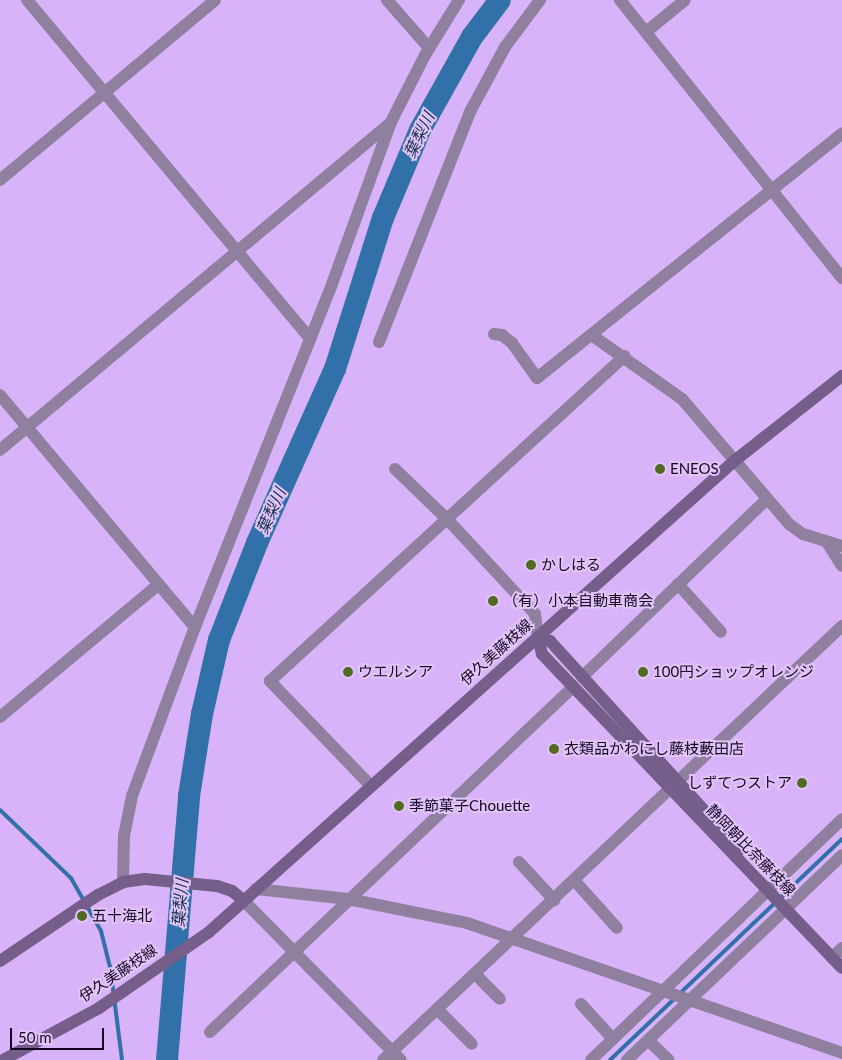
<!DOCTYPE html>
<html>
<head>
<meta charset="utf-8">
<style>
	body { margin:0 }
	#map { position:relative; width:842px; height:1060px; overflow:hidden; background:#d8b3f9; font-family:Lato,"Noto Sans JP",sans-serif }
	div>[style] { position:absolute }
	.stream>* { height:4px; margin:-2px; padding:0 2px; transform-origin:2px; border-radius:2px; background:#3170a9 }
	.river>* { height:22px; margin:-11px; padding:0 11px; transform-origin:11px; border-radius:11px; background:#3170a9 }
	.street>* { height:12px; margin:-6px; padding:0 6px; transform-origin:6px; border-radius:6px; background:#90809f }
	.secondary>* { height:12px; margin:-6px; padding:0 6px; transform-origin:6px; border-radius:6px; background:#765e8b }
	.dots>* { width:14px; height:14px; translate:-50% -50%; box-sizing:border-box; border:2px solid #e1c4fc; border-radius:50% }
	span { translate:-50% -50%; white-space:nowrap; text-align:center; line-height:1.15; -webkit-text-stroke:4px #e1c4fc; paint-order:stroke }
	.poi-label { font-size:15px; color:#14061e }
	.left { translate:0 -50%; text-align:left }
	.right { translate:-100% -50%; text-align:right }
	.street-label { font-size:15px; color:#14061e }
	.water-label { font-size:16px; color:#132e47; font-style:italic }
	.scale { position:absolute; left:10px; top:1028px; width:94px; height:22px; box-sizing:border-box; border:2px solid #14061e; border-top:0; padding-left:6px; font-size:15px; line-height:18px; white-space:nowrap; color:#14061e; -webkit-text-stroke:4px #e1c4fc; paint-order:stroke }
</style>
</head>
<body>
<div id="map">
	<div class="stream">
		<div style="left:0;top:810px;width:98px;rotate:43.8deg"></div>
		<div style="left:71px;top:878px;width:61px;rotate:60.5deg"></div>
		<div style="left:101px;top:931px;width:36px;rotate:76deg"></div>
		<div style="left:110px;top:966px;width:95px;rotate:82.7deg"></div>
		<div style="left:610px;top:1060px;width:320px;rotate:-43.6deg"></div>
	</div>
	<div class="river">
		<div style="left:167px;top:1060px;width:265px;rotate:-85.2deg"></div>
		<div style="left:189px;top:796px;width:83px;rotate:-81deg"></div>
		<div style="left:202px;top:714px;width:76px;rotate:-77.1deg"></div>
		<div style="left:219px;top:640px;width:104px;rotate:-68.6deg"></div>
		<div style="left:257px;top:543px;width:191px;rotate:-65.9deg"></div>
		<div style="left:335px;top:369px;width:158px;rotate:-72.4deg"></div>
		<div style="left:383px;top:218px;width:95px;rotate:-67.2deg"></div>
		<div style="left:420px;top:130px;width:107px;rotate:-60.8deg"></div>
		<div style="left:472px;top:37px;width:46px;rotate:-52.9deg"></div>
	</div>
	<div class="street">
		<div style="left:27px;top:0;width:442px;rotate:50.1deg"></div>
		<div style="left:387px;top:0;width:64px;rotate:48.8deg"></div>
		<div style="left:620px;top:0;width:356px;rotate:51.4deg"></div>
		<div style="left:646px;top:32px;width:50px;rotate:-39.4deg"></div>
		<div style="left:0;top:180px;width:280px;rotate:-39.9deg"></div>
		<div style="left:494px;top:334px;width:8px;rotate:7deg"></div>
		<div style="left:502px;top:335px;width:13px;rotate:39deg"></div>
		<div style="left:512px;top:343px;width:43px;rotate:54.5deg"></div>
		<div style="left:537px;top:378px;width:391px;rotate:-38.7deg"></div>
		<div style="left:593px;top:336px;width:109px;rotate:35.3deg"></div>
		<div style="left:682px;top:399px;width:165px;rotate:49.4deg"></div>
		<div style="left:789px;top:524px;width:17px;rotate:36deg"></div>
		<div style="left:803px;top:534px;width:41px;rotate:17.1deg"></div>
		<div style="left:379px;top:342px;width:250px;rotate:-68.4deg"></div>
		<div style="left:471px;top:110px;width:72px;rotate:-61.6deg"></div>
		<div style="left:505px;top:47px;width:59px;rotate:-53.3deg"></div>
		<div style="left:0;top:395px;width:303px;rotate:50deg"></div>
		<div style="left:0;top:450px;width:508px;rotate:-39.96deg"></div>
		<div style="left:395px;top:469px;width:74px;rotate:43.9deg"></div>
		<div style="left:448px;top:520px;width:128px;rotate:47.2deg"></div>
		<div style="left:535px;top:614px;width:23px;rotate:83deg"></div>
		<div style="left:827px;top:542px;width:28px;rotate:58deg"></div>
		<div style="left:678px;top:584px;width:64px;rotate:48.1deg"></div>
		<div style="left:582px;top:677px;width:257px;rotate:-43.9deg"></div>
		<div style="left:0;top:717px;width:206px;rotate:-39.9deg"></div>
		<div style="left:371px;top:786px;width:146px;rotate:-133.9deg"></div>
		<div style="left:270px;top:681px;width:481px;rotate:-42.5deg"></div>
		<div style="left:519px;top:862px;width:52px;rotate:47.4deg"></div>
		<div style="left:574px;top:880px;width:64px;rotate:48.1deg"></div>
		<div style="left:123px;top:882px;width:46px;rotate:-88.8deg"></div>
		<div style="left:124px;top:836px;width:41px;rotate:-78.7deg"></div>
		<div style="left:132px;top:796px;width:180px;rotate:-69.6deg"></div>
		<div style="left:195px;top:627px;width:369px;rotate:-68.2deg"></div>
		<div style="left:332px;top:284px;width:172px;rotate:-70deg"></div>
		<div style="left:391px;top:122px;width:75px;rotate:-63.1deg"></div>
		<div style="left:425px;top:55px;width:65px;rotate:-58.3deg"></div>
		<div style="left:256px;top:889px;width:93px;rotate:6.2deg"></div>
		<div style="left:348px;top:899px;width:121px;rotate:11.4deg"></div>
		<div style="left:467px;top:923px;width:397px;rotate:19.1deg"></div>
		<div style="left:243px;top:900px;width:225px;rotate:45.4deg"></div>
		<div style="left:832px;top:958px;width:14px;rotate:-45deg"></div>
		<div style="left:475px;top:974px;width:35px;rotate:45deg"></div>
		<div style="left:581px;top:1004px;width:47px;rotate:47.6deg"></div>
		<div style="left:437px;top:1009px;width:49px;rotate:45deg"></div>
		<div style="left:210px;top:1032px;width:501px;rotate:-43.54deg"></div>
		<div style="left:648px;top:1040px;width:29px;rotate:44deg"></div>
		<div style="left:383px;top:1060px;width:632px;rotate:-43.4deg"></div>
		<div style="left:591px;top:1060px;width:348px;rotate:-43.8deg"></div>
		<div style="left:627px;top:1060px;width:297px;rotate:-43.6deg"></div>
	</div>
	<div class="secondary">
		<div style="left:538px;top:637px;width:17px;rotate:77deg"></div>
		<div style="left:542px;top:654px;width:434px;rotate:46.3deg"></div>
		<div style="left:538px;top:637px;width:13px;rotate:18deg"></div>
		<div style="left:550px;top:641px;width:282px;rotate:47.7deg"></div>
		<div style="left:0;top:961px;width:118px;rotate:-34deg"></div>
		<div style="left:98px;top:895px;width:28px;rotate:-27deg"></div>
		<div style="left:123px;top:882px;width:22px;rotate:-8deg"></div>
		<div style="left:145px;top:879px;width:72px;rotate:5.6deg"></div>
		<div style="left:217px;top:886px;width:16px;rotate:18deg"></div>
		<div style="left:232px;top:891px;width:14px;rotate:39deg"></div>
		<div style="left:3px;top:1060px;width:109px;rotate:-28.4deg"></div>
		<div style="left:99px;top:1008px;width:134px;rotate:-34.6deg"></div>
		<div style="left:209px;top:932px;width:704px;rotate:-41.89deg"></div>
		<div style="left:733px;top:462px;width:139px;rotate:-38.3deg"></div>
	</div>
	<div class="dots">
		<div style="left:660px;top:469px;background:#4e6b20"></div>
		<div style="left:531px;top:565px;background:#4e6b20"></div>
		<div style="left:493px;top:601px;background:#4e6b20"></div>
		<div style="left:348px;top:672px;background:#4e6b20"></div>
		<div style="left:643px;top:672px;background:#4e6b20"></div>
		<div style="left:554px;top:749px;background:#4e6b20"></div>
		<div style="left:802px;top:783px;background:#4e6b20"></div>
		<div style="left:399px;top:806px;background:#4e6b20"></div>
		<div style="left:82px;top:916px;background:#4e6b20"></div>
	</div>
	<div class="poi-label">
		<span class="left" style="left:670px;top:469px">ENEOS</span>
		<span class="left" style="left:541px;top:565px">かしはる</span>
		<span class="left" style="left:503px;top:601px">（有）小本自動車商会</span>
		<span class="left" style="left:358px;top:672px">ウエルシア</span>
		<span class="left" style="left:653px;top:672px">100円ショップオレンジ</span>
		<span class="left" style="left:564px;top:749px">衣類品かわにし藤枝藪田店</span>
		<span class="right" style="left:792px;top:783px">しずてつストア</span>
		<span class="left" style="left:409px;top:806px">季節菓子Chouette</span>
		<span class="left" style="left:92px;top:916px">五十海北</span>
	</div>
	<div class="street-label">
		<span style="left:496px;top:652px;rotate:-42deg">伊久美藤枝線</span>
		<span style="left:751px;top:850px;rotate:46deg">静岡朝比奈藤枝線</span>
		<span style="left:118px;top:973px;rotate:-34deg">伊久美藤枝線</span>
	</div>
	<div class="water-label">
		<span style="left:419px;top:135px;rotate:-64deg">葉梨川</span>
		<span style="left:271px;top:511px;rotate:-66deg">葉梨川</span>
		<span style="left:180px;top:903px;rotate:-85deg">葉梨川</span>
	</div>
	<div class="scale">50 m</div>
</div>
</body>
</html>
